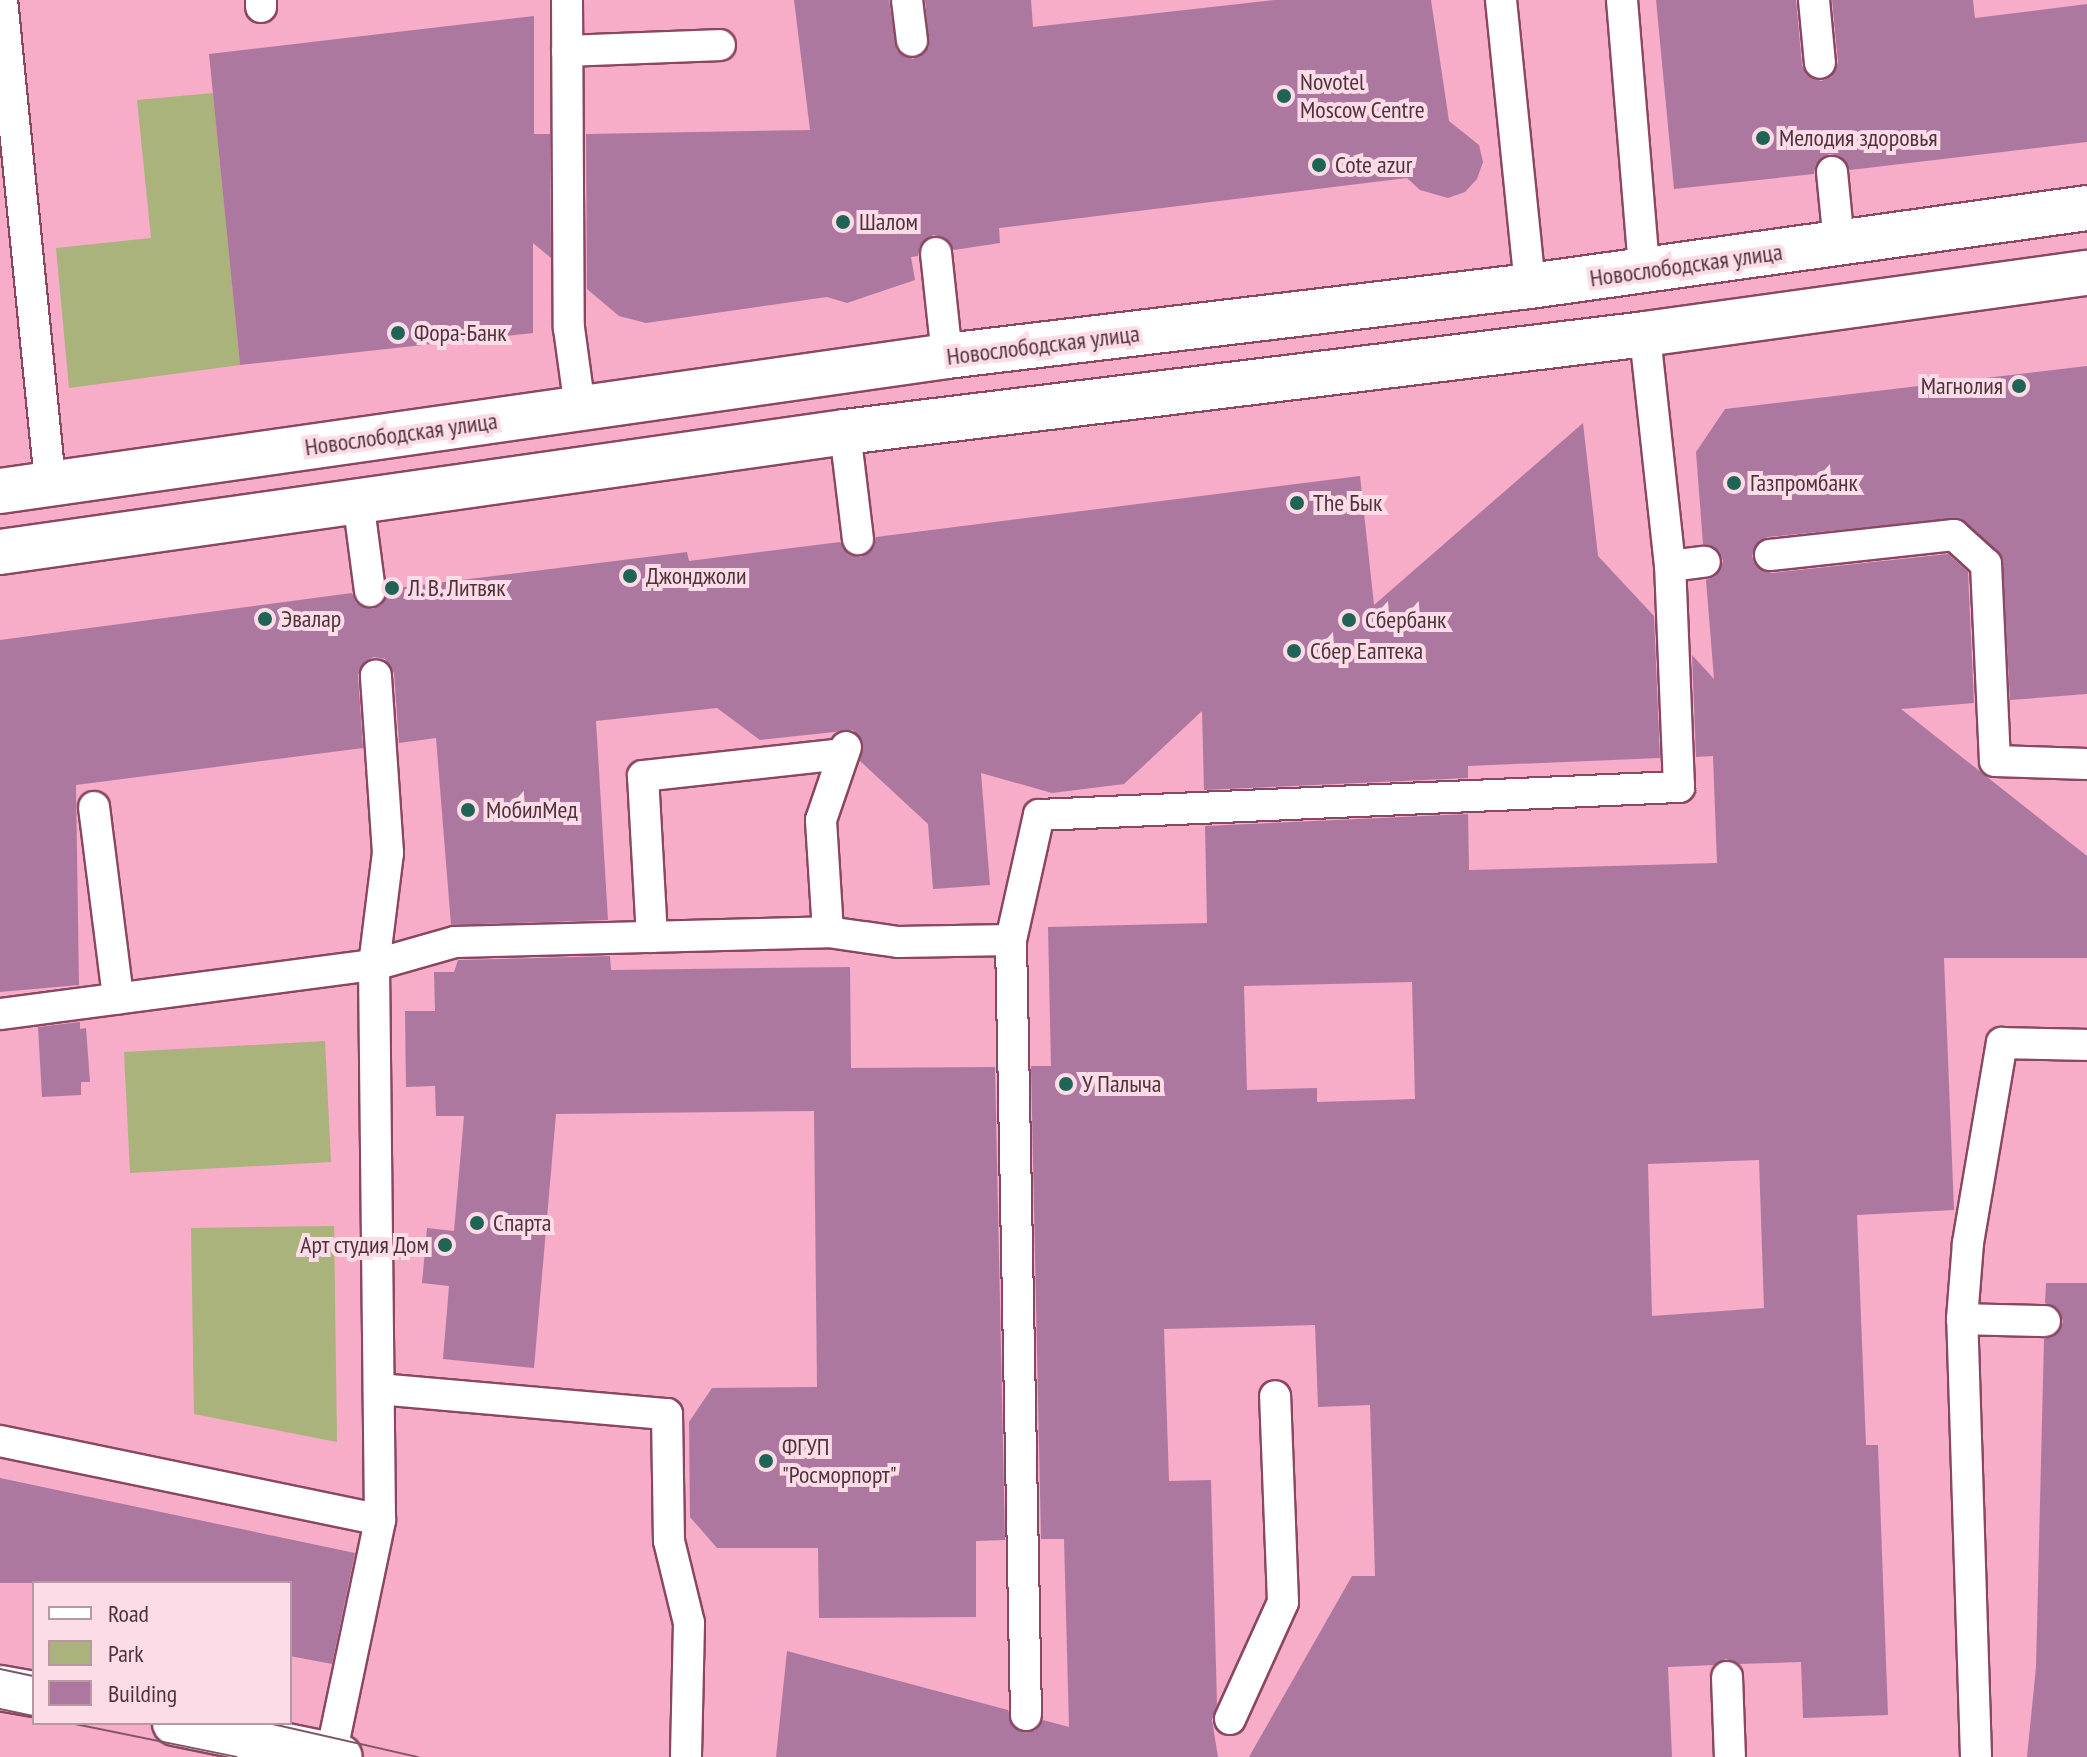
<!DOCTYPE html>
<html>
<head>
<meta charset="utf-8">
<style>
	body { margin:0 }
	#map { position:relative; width:2087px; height:1757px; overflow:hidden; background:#f7acc7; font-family:"PT Sans Narrow",sans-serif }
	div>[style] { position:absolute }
	.green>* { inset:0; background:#aab37b }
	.building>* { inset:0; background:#ad78a0 }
	.roads { filter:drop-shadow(2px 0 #894762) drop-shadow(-2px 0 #894762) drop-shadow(0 2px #894762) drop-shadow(0 -2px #894762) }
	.service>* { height:30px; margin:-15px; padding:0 15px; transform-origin:15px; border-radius:15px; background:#fff }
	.tertiary>* { height:44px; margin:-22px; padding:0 22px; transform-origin:22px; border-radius:22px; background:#fff }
	.primary>* { height:44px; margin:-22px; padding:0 22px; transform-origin:22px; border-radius:22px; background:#fff }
	.tram>* { height:2px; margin:-1px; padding:0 1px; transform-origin:1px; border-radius:1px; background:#805564 }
	.dots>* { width:22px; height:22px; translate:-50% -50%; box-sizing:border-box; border:4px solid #fcdce7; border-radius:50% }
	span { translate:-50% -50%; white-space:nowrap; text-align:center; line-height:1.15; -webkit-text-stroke:8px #fcdce7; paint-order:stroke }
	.poi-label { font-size:24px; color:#50323d }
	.left { translate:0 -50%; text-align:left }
	.right { translate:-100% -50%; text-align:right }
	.street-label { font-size:24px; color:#50323d }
	.legend { position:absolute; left:32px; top:1581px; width:260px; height:144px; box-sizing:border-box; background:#fcdce7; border:2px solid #b798a3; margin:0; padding:10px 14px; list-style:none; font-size:24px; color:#50323d }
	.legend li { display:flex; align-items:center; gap:16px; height:40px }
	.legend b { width:40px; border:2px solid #b798a3 }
</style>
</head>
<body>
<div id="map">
	<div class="green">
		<div style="clip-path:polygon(213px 93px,240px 365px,69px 388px,56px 248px,151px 238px,137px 100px)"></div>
		<div style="clip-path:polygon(325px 1041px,331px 1162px,130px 1173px,124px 1052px)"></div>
		<div style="clip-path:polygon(334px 1226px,337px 1442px,194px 1414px,191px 1228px)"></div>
	</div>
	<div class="building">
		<div style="clip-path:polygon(794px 0,889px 0,897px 51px,913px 59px,929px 47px,925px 0,1031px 0,1033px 27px,1274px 0,1431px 0,1449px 121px,1479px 145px,1483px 162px,1477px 179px,1465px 192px,1448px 198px,1420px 190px,1407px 178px,999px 228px,1000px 243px,954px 250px,944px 237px,933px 235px,920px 245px,918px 256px,911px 257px,915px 280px,847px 303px,827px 297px,646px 323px,619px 316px,587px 289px,586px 134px,810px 130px)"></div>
		<div style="clip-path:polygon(1656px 0,1796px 0,1802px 65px,1806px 74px,1821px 81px,1831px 77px,1838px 62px,1832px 0,1973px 0,1975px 18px,2087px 4px,2087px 142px,1850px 170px,1840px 156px,1829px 154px,1816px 164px,1814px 174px,1674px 189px)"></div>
		<div style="clip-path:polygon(534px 16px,534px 134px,550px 134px,551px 258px,533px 243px,533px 333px,240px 365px,209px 54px)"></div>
		<div style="clip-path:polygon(evenodd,2087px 366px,2087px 694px,2010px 700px,2002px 557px,1960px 518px,1768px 537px,1759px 541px,1752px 556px,1756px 566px,1772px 573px,1948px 554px,1968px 572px,1974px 703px,1901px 709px,2087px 856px,2087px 958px,1944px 958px,1954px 1210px,1857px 1215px,1866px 1445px,1878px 1445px,1888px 1715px,1803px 1718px,1801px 1662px,1739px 1664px,1726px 1659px,1714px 1665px,1668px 1667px,1672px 1757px,1249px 1757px,1352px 1576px,1375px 1576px,1370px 1405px,1318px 1407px,1315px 1325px,1164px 1329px,1169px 1481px,1211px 1480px,1217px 1704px,1212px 1720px,1218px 1757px,776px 1757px,787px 1651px,1008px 1710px,1018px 1731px,1035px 1731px,1043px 1720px,1069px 1727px,1064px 1539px,1041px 1539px,1031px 1066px,1051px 1066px,1048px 927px,1207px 923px,1205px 826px,1468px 814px,1469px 870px,1717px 863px,1713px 756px,1696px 757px,1692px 655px,1714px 679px,1706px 580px,1716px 576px,1723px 561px,1719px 551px,1703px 544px,1696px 452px,1725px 409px,2087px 366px,1412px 982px,1415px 1099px,1317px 1102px,1317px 1088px,1247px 1090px,1244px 986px,1412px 982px,2087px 366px,1759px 1160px,1764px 1308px,1652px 1316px,1648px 1164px,1759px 1160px)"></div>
		<div style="clip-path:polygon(1583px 423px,1598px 556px,1654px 616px,1660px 758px,1468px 766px,1468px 778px,1204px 790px,1202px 711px,1124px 784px,1052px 793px,981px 773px,990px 885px,933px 889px,928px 824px,860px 761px,863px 743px,853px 730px,760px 740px,717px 708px,596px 721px,608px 920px,451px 925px,436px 738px,399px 743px,394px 673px,385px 659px,374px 657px,365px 661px,358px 675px,363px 748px,76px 785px,79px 985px,0 992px,0 640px,352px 593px,356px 603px,372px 609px,382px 605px,388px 589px,687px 552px,689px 561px,840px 542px,850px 555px,861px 557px,874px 547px,876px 537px,1360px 476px,1374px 605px)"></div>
		<div style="clip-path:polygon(610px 956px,611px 970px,850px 967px,851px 1068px,995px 1067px,1005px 1540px,976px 1541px,976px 1617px,819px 1618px,818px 1548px,717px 1548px,690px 1517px,689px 1422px,712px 1388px,817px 1387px,814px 1111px,556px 1114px,534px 1368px,443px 1359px,449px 1286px,422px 1283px,427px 1228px,454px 1231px,464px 1116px,436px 1116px,435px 1086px,406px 1087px,405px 1011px,435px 1011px,434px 972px,454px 972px,458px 960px)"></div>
		<div style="clip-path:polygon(80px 1022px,80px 1029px,86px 1028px,90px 1082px,81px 1082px,81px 1095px,42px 1097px,38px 1027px)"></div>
		<div style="clip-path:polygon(2046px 1283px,2087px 1283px,2087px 1757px,2027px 1757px,2036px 1667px,2044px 1339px,2054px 1336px,2063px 1322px,2060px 1312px,2045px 1303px)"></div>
		<div style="clip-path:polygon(0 1478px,355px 1553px,332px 1664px,290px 1656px,290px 1583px,0 1583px)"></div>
	</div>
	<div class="roads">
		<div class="service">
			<div style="left:2px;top:0;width:486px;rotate:84.3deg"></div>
			<div style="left:261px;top:0;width:7px;rotate:90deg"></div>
			<div style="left:567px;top:0;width:328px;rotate:89.7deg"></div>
			<div style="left:569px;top:328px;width:81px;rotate:82.2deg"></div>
			<div style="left:907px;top:0;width:41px;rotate:83deg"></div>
			<div style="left:1501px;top:0;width:287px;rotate:84.2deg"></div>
			<div style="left:1622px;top:0;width:271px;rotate:85.3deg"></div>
			<div style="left:1814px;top:0;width:63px;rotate:84.6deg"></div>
			<div style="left:567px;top:51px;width:153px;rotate:-2.2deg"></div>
			<div style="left:1832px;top:172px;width:71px;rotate:84.4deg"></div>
			<div style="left:936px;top:253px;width:104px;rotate:83.9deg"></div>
			<div style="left:845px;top:432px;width:108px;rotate:83.1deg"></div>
			<div style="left:358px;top:500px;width:92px;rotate:82.5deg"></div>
			<div style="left:1770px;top:555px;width:185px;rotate:-6.2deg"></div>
			<div style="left:1954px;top:535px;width:43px;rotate:42.2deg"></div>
			<div style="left:1986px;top:564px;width:197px;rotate:87.4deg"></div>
			<div style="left:1995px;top:761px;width:92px;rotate:1.9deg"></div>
			<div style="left:1670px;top:566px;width:35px;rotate:-7deg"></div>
			<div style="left:94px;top:807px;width:193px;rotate:82.8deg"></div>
			<div style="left:828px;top:932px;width:112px;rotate:-93.6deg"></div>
			<div style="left:821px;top:820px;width:77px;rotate:-71.1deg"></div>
			<div style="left:652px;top:937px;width:161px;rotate:-93.2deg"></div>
			<div style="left:643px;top:776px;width:201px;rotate:-6.3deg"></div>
			<div style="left:0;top:1014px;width:377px;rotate:-7.5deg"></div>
			<div style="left:374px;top:965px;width:84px;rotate:-15.9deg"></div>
			<div style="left:455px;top:942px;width:373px;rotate:-1.5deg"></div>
			<div style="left:828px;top:932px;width:71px;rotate:8.1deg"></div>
			<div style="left:898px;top:942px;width:113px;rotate:-1deg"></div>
			<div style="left:1962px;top:1319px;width:83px;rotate:1.4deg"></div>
			<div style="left:379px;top:1389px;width:289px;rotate:5deg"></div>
			<div style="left:667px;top:1414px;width:127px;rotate:89.1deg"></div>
			<div style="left:669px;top:1541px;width:84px;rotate:76.3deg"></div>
			<div style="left:689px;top:1623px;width:134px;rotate:91.3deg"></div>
			<div style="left:0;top:1441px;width:388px;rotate:11.7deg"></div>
			<div style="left:1727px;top:1677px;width:80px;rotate:87.9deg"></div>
			<div style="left:1026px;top:1715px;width:775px;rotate:-91.11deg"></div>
			<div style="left:1011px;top:940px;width:128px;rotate:-77.4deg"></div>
			<div style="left:1039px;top:815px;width:641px;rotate:-2.51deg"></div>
			<div style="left:1679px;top:787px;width:221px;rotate:-92.3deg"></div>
			<div style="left:1670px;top:566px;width:233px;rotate:-96.2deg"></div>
			<div style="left:1230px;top:1719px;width:128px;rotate:-65.6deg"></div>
			<div style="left:1283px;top:1602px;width:206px;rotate:-92.2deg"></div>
			<div style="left:331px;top:1755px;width:240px;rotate:-78.2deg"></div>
			<div style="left:380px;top:1520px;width:555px;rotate:-90.62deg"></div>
			<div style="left:374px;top:965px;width:113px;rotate:-82.9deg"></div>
			<div style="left:388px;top:853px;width:178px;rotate:-93.9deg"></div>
			<div style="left:1976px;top:1757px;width:438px;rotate:-91.8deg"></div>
			<div style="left:1962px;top:1319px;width:76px;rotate:-85.5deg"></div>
			<div style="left:1968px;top:1243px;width:203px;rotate:-80.4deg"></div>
			<div style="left:2002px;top:1043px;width:85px;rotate:1.3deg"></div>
		</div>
		<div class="tertiary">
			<div style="left:0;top:1688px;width:35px;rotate:10deg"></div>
			<div style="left:175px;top:1723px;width:168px;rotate:11.6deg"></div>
		</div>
		<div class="primary">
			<div style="left:0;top:491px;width:957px;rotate:-8.11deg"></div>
			<div style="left:947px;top:356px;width:587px;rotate:-6.85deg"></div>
			<div style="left:1530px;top:286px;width:562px;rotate:-7.97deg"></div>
			<div style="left:0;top:552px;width:853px;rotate:-8.08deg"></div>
			<div style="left:845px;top:432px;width:806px;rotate:-6.98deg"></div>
			<div style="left:1645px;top:334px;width:446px;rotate:-7.9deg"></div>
		</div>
	</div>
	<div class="tram">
		<div style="left:0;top:1669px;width:35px;rotate:12deg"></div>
		<div style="left:0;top:1709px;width:35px;rotate:12deg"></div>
		<div style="left:70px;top:1723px;width:170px;rotate:11.5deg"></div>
		<div style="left:268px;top:1723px;width:154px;rotate:12.8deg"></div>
	</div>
	<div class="dots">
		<div style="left:1284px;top:96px;background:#206455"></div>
		<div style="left:1763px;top:138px;background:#206455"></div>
		<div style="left:1319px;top:165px;background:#206455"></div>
		<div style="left:843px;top:222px;background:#206455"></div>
		<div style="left:398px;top:333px;background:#206455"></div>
		<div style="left:2019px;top:386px;background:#206455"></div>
		<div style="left:1734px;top:483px;background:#206455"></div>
		<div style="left:1297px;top:503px;background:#206455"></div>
		<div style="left:630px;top:576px;background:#206455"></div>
		<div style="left:392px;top:588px;background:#206455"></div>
		<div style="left:265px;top:619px;background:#206455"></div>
		<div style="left:1349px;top:620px;background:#206455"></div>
		<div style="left:1294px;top:651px;background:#206455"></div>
		<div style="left:468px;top:810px;background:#206455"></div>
		<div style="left:1066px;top:1084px;background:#206455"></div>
		<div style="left:477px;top:1223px;background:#206455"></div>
		<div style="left:445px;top:1245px;background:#206455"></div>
		<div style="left:766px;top:1461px;background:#206455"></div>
	</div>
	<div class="poi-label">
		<span class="left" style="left:1300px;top:96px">Novotel<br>Moscow Centre</span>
		<span class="left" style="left:1779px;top:138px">Мелодия здоровья</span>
		<span class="left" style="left:1335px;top:165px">Cote azur</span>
		<span class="left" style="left:859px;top:222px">Шалом</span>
		<span class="left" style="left:414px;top:333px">Фора-Банк</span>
		<span class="right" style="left:2003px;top:386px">Магнолия</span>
		<span class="left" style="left:1750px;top:483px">Газпромбанк</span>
		<span class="left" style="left:1313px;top:503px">The Бык</span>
		<span class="left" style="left:646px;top:576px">Джонджоли</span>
		<span class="left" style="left:408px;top:588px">Л. В. Литвяк</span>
		<span class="left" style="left:281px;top:619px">Эвалар</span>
		<span class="left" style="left:1365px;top:620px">Сбербанк</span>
		<span class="left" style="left:1310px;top:651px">Сбер Еаптека</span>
		<span class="left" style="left:486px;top:810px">МобилМед</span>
		<span class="left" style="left:1082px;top:1084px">У Палыча</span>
		<span class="left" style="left:493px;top:1223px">Спарта</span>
		<span class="right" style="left:429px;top:1245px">Арт студия Дом</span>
		<span class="left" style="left:782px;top:1461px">ФГУП<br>"Росморпорт"</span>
	</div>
	<div class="street-label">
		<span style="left:1686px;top:265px;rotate:-8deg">Новослободская улица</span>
		<span style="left:1043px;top:345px;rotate:-7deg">Новослободская улица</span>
		<span style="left:401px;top:434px;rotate:-8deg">Новослободская улица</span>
	</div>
	<ul class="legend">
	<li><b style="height:10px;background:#fff"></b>Road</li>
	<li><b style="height:22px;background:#aab37b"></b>Park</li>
	<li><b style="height:22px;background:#ad78a0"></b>Building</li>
	</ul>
</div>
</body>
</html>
